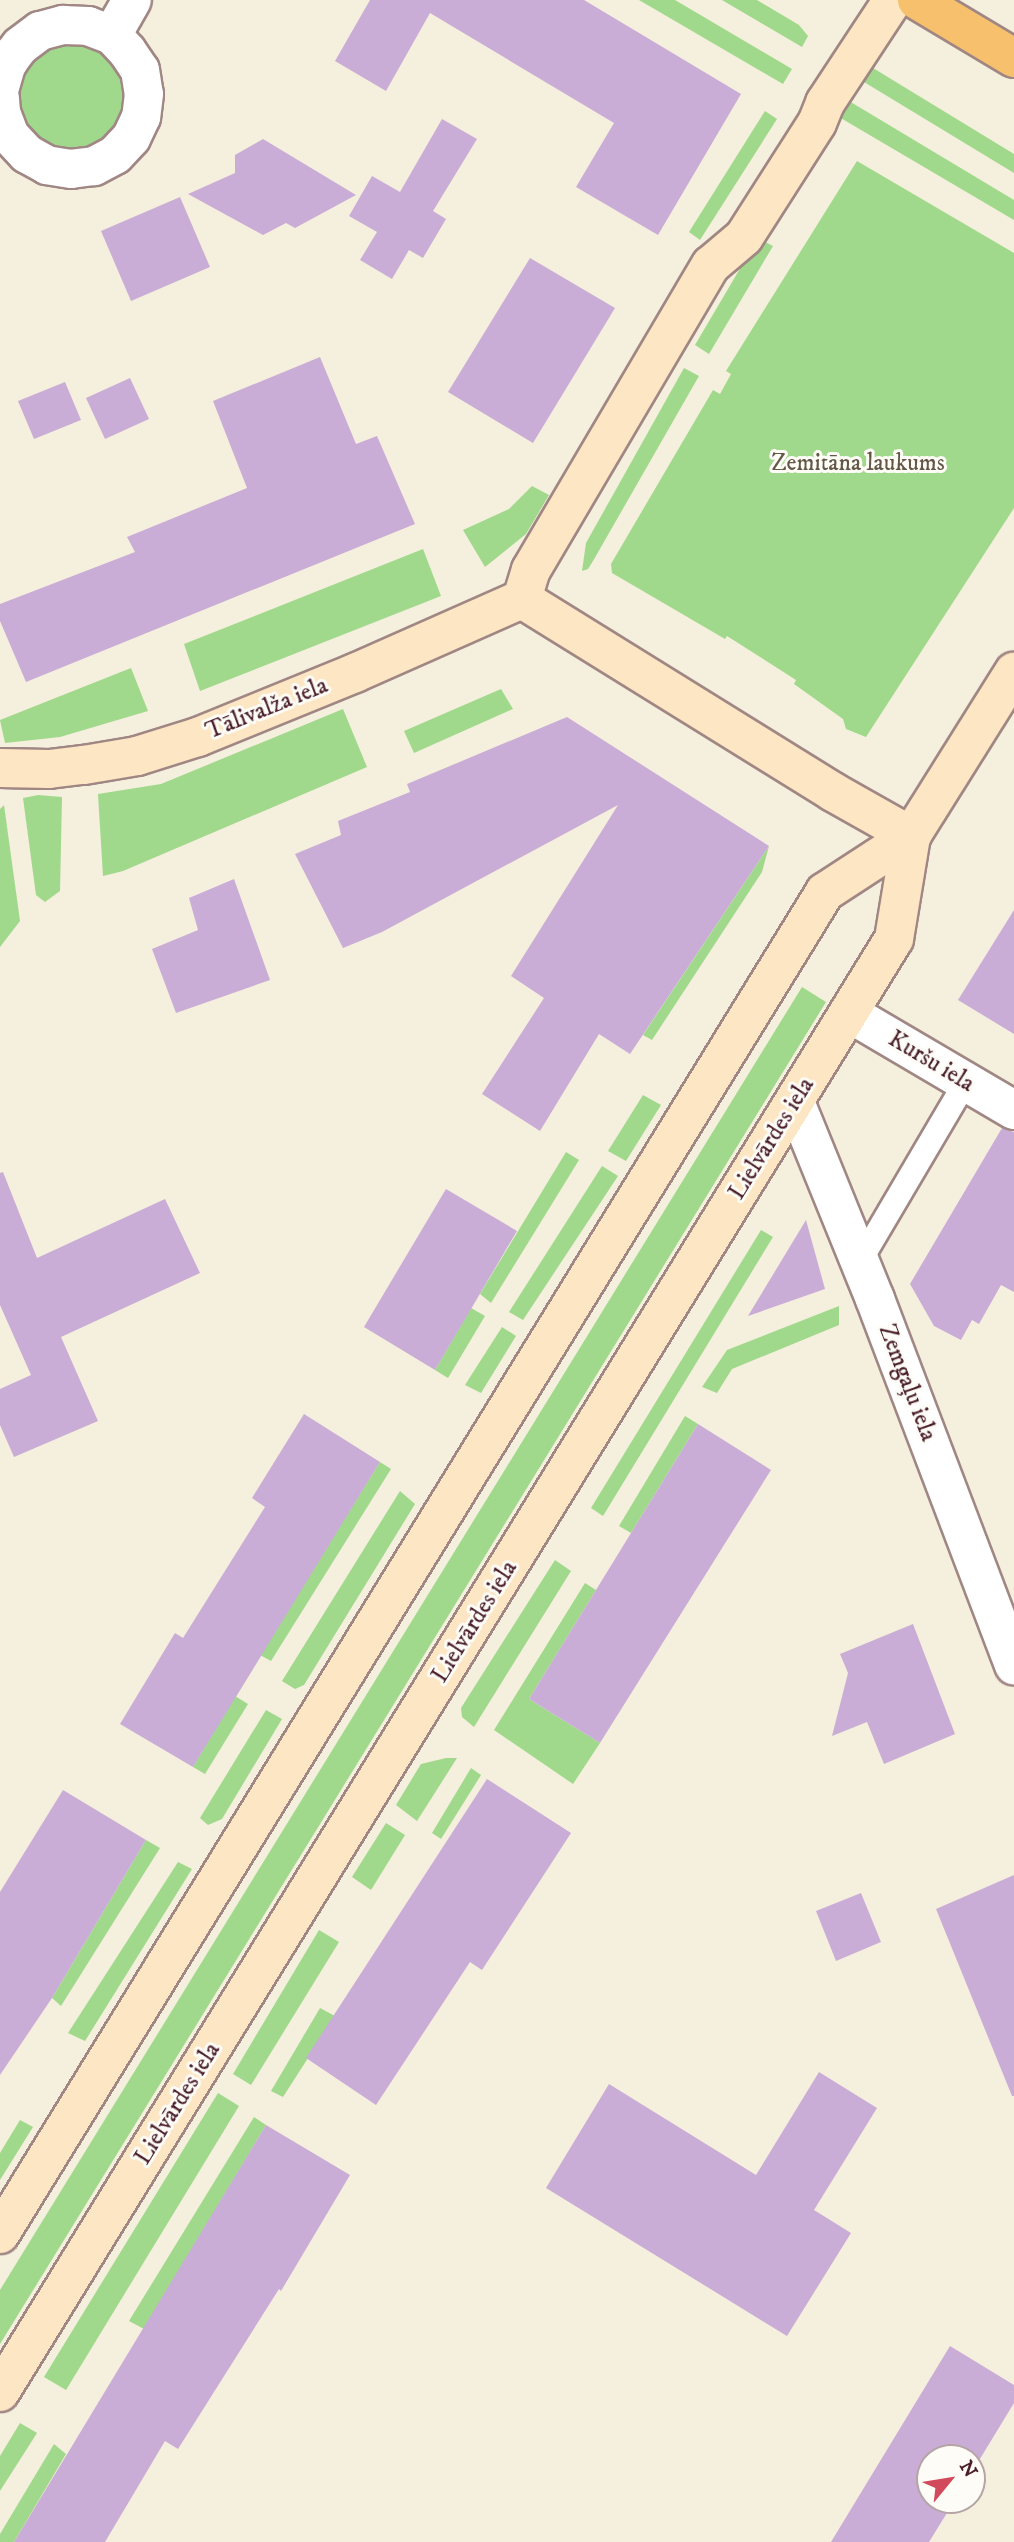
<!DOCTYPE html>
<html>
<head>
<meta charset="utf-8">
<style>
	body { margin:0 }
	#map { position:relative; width:1014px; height:2542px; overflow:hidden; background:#f5efdd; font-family:"IM FELL DW Pica",serif }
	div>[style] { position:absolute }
	.green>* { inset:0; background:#a0d98b }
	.building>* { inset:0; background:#caadd6 }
	.roads { filter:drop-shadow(2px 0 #a08784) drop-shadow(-2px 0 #a08784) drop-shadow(0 2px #a08784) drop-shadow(0 -2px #a08784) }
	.lane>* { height:23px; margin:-11.5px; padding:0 11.5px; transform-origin:11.5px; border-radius:11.5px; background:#fff }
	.street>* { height:38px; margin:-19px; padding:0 19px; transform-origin:19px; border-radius:19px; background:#fff }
	.secondary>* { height:38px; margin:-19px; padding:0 19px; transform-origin:19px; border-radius:19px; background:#fce6c4 }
	.highway>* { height:38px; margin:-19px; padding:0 19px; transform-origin:19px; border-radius:19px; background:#f7c06c }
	span { translate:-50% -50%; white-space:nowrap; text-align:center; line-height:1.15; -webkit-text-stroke:6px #fdfcf7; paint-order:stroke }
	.park-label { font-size:24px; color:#645748 }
	.street-label { font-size:24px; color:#4a1f2b }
	.north { position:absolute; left:916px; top:2444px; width:70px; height:70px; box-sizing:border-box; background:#fdfcf7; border:2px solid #b5a4a5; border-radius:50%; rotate:60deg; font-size:19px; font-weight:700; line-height:28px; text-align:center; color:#4a1f2b }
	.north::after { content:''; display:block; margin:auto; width:24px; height:32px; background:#d1495b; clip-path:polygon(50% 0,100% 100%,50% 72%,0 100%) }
</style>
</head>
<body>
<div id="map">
	<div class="green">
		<div style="clip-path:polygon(639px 0,675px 0,792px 69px,783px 84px)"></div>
		<div style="clip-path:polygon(722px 0,757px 0,799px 25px,808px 36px,802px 47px)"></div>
		<div style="clip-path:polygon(88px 40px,119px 62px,130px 101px,114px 137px,78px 155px,40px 145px,17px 118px,15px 81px,23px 64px,51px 42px)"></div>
		<div style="clip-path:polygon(873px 68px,1014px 154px,1014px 173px,864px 82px)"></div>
		<div style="clip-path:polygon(849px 101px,1014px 200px,1014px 220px,839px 117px)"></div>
		<div style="clip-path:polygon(765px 111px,777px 119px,700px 240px,689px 232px)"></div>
		<div style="clip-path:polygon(857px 161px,1014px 253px,1014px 508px,866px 737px,846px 729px,843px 719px,794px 684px,796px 680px,727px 636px,725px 639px,612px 573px,611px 564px,713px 390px,720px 394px,731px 374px,726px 371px)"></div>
		<div style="clip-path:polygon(758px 238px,773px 246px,709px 354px,695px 345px)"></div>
		<div style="clip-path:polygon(684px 368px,699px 376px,593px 561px,588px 569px,582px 571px,586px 543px)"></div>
		<div style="clip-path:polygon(532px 486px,549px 495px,526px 534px,485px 567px,463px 530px,509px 509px)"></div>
		<div style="clip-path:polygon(423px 549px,441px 596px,200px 691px,184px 644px)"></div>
		<div style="clip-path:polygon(131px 668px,148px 711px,60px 737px,5px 743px,0 720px)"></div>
		<div style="clip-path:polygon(501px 689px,513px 709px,414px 753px,404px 731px)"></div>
		<div style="clip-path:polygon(343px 709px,367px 767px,123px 871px,103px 876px,98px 794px,161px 784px)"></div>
		<div style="clip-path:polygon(38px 795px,62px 797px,60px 891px,45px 902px,36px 895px,23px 798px)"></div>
		<div style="clip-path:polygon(4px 805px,20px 921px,0 947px,0 809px)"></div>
		<div style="clip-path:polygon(769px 846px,762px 872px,652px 1040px,643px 1035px)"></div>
		<div style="clip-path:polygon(802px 987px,826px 1002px,0 2344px,0 2290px)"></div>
		<div style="clip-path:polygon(643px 1095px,661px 1105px,626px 1161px,608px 1151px)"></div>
		<div style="clip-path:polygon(566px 1152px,579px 1160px,491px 1303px,480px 1294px)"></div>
		<div style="clip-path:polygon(602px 1166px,618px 1176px,523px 1320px,509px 1312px)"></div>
		<div style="clip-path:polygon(761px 1230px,773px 1237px,603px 1516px,591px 1508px)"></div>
		<div style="clip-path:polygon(839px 1306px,839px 1325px,732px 1369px,717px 1393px,702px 1387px,727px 1350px)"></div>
		<div style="clip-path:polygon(471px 1308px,485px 1316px,448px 1378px,435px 1370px)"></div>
		<div style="clip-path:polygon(502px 1327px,516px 1336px,481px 1393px,465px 1385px)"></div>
		<div style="clip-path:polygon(685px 1416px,698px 1424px,631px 1533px,619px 1526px)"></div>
		<div style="clip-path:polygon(380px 1462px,391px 1469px,271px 1661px,260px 1655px)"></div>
		<div style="clip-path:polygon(400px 1491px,415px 1504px,304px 1685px,295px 1689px,282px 1681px)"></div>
		<div style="clip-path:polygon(555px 1560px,571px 1571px,474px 1727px,462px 1717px,461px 1708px)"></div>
		<div style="clip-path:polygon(585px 1583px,596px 1590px,529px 1699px,600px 1743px,573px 1784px,494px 1730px)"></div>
		<div style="clip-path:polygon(235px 1696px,248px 1704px,205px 1774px,193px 1767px)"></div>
		<div style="clip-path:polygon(266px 1710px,282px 1719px,222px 1819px,208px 1825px,200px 1818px)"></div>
		<div style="clip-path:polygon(446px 1758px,457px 1758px,417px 1821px,396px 1805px,421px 1764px)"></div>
		<div style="clip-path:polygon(471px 1768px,481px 1775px,441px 1839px,432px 1833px)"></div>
		<div style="clip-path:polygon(386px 1823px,405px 1835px,371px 1890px,352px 1877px)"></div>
		<div style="clip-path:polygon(146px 1840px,160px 1848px,61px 2006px,52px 1998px)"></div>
		<div style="clip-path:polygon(178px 1862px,192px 1869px,85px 2041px,68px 2033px)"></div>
		<div style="clip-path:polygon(319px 1930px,339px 1942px,251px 2085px,233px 2074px)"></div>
		<div style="clip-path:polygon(320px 2008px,335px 2016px,283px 2097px,271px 2091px)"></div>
		<div style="clip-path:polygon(218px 2093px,239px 2106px,66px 2390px,44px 2377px)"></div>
		<div style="clip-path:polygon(254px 2117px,266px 2125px,144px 2329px,129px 2321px)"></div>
		<div style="clip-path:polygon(20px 2120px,33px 2127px,0 2180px,0 2153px)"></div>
		<div style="clip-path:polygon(20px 2423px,37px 2433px,0 2491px,0 2456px)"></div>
		<div style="clip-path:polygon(54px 2444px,66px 2454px,14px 2542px,0 2542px,0 2534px)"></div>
	</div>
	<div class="building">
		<div style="clip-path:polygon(370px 0,584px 0,741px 94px,658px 235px,576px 187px,614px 123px,430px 13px,386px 91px,335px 61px)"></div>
		<div style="clip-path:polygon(442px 119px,477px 139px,433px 211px,446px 219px,423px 258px,409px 250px,392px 279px,360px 260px,377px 232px,349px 216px,372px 176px,400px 192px)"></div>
		<div style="clip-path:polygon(263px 139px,356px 195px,295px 228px,286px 223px,263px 235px,188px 194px,235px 173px,235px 155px)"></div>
		<div style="clip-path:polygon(180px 197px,210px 267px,131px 301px,101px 231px)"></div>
		<div style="clip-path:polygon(530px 258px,615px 308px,533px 443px,448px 392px)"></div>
		<div style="clip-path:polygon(320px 357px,356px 444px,377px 436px,415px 524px,26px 682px,0 621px,0 604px,135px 552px,127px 537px,247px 488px,213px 401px)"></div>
		<div style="clip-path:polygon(130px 378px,149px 419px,105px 439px,86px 398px)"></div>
		<div style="clip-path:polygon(65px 382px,81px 420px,34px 439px,18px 401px)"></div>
		<div style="clip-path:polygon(567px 717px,769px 846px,630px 1054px,599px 1034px,540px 1131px,482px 1094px,544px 998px,511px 976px,618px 805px,382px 932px,343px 948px,295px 854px,341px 835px,338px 821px,410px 792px,407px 784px)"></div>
		<div style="clip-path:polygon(234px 879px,270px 980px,176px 1013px,152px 949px,198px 930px,189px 898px)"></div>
		<div style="clip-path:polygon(1014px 910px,1014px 1034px,958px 1000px)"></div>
		<div style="clip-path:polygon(1002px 1128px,1014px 1132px,1014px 1292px,1001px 1285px,979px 1324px,972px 1320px,961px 1340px,934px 1326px,910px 1284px)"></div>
		<div style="clip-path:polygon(3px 1172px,37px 1258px,165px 1199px,200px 1273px,61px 1337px,98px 1421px,14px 1457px,0 1425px,0 1389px,31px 1375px,0 1305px,0 1173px)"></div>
		<div style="clip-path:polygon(446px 1189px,517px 1231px,435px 1370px,364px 1327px)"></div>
		<div style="clip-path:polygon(806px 1220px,825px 1289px,748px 1316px)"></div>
		<div style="clip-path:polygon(304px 1414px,380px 1462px,193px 1767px,120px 1724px,175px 1633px,183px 1638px,265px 1507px,252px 1498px)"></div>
		<div style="clip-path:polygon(698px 1424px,771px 1470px,600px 1743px,529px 1699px)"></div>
		<div style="clip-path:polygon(913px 1624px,955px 1734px,884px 1764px,867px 1722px,832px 1736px,848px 1673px,840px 1654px)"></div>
		<div style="clip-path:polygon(487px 1779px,571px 1833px,482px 1970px,470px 1962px,376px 2105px,306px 2058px)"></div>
		<div style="clip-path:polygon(63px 1790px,146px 1840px,52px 1998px,0 2075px,0 1892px)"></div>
		<div style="clip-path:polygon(1014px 1875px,1014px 2096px,1012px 2096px,936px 1909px)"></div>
		<div style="clip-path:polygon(861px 1893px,881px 1942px,836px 1961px,816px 1911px)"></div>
		<div style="clip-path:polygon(819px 2072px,877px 2108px,814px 2210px,851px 2233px,787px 2336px,546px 2188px,609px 2084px,756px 2175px)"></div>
		<div style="clip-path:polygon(266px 2125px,350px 2175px,281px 2291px,279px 2289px,178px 2449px,165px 2441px,105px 2542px,14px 2542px)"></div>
		<div style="clip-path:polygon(950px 2346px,1014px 2385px,1014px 2403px,972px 2472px,972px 2458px,930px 2458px,930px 2500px,955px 2500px,929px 2542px,831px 2542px)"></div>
	</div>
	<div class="roads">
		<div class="lane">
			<div style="left:860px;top:1260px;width:207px;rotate:-59.5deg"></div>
		</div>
		<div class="street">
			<div style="left:112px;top:35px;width:40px;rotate:-60.3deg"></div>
			<div style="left:0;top:87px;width:22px;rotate:-74deg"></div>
			<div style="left:6px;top:66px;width:13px;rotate:-58deg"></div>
			<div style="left:13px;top:55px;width:11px;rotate:-52deg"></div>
			<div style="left:20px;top:46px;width:25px;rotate:-37deg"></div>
			<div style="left:40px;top:31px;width:24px;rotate:-15deg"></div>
			<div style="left:63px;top:25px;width:25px;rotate:2deg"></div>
			<div style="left:88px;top:26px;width:26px;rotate:21deg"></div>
			<div style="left:112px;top:35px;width:22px;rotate:47deg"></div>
			<div style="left:127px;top:51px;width:23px;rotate:56deg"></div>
			<div style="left:140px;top:70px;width:24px;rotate:81deg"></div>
			<div style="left:144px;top:94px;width:23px;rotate:97deg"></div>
			<div style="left:141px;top:117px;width:23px;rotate:115deg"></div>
			<div style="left:131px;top:138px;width:23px;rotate:133deg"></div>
			<div style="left:115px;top:155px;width:24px;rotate:152deg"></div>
			<div style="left:94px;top:166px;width:23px;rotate:173deg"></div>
			<div style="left:71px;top:169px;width:24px;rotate:-171deg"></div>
			<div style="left:47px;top:165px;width:23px;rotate:-151deg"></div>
			<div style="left:27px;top:154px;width:25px;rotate:-133deg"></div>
			<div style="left:10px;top:136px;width:25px;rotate:-111deg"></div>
			<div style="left:1px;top:113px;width:15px;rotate:-94deg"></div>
			<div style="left:849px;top:1013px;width:191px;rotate:30.5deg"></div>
			<div style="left:795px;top:1102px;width:213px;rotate:67.9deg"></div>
			<div style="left:875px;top:1299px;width:392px;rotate:69.2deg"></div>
		</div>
		<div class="secondary">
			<div style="left:522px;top:599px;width:30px;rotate:-73deg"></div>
			<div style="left:531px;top:570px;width:354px;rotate:-59.5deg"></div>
			<div style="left:711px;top:265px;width:43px;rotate:-40.3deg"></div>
			<div style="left:744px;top:237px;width:135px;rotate:-57.4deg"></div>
			<div style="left:817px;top:123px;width:22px;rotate:-68deg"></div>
			<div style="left:825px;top:103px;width:123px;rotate:-56.6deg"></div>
			<div style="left:522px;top:599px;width:366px;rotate:31.8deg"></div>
			<div style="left:833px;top:792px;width:90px;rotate:29.4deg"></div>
			<div style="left:0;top:768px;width:49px;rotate:1.2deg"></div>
			<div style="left:49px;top:769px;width:35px;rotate:-7deg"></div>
			<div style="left:84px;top:765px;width:54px;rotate:-9.6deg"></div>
			<div style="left:137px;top:756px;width:64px;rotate:-17.3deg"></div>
			<div style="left:198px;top:737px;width:170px;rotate:-22.2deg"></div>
			<div style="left:355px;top:673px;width:183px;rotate:-23.9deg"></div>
			<div style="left:0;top:2234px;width:1575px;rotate:-58.42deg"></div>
			<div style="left:825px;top:892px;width:103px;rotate:-33.1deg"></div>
			<div style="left:0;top:2392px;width:1706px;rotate:-58.4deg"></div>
			<div style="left:894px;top:939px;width:104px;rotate:-80.6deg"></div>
			<div style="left:911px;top:836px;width:194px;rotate:-57.9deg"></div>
		</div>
		<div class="highway">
			<div style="left:917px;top:0;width:113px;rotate:30.9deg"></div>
		</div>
	</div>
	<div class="park-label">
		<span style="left:858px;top:464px">Zemitāna laukums</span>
	</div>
	<div class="street-label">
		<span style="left:267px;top:709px;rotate:-22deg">Tālivalža iela</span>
		<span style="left:931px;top:1062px;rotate:31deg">Kuršu iela</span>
		<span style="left:772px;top:1139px;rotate:-58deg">Lielvārdes iela</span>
		<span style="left:907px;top:1383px;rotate:69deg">Zemgaļu iela</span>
		<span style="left:475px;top:1622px;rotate:-58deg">Lielvārdes iela</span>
		<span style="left:178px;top:2104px;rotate:-58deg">Lielvārdes iela</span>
	</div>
	<div class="north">N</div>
</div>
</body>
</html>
